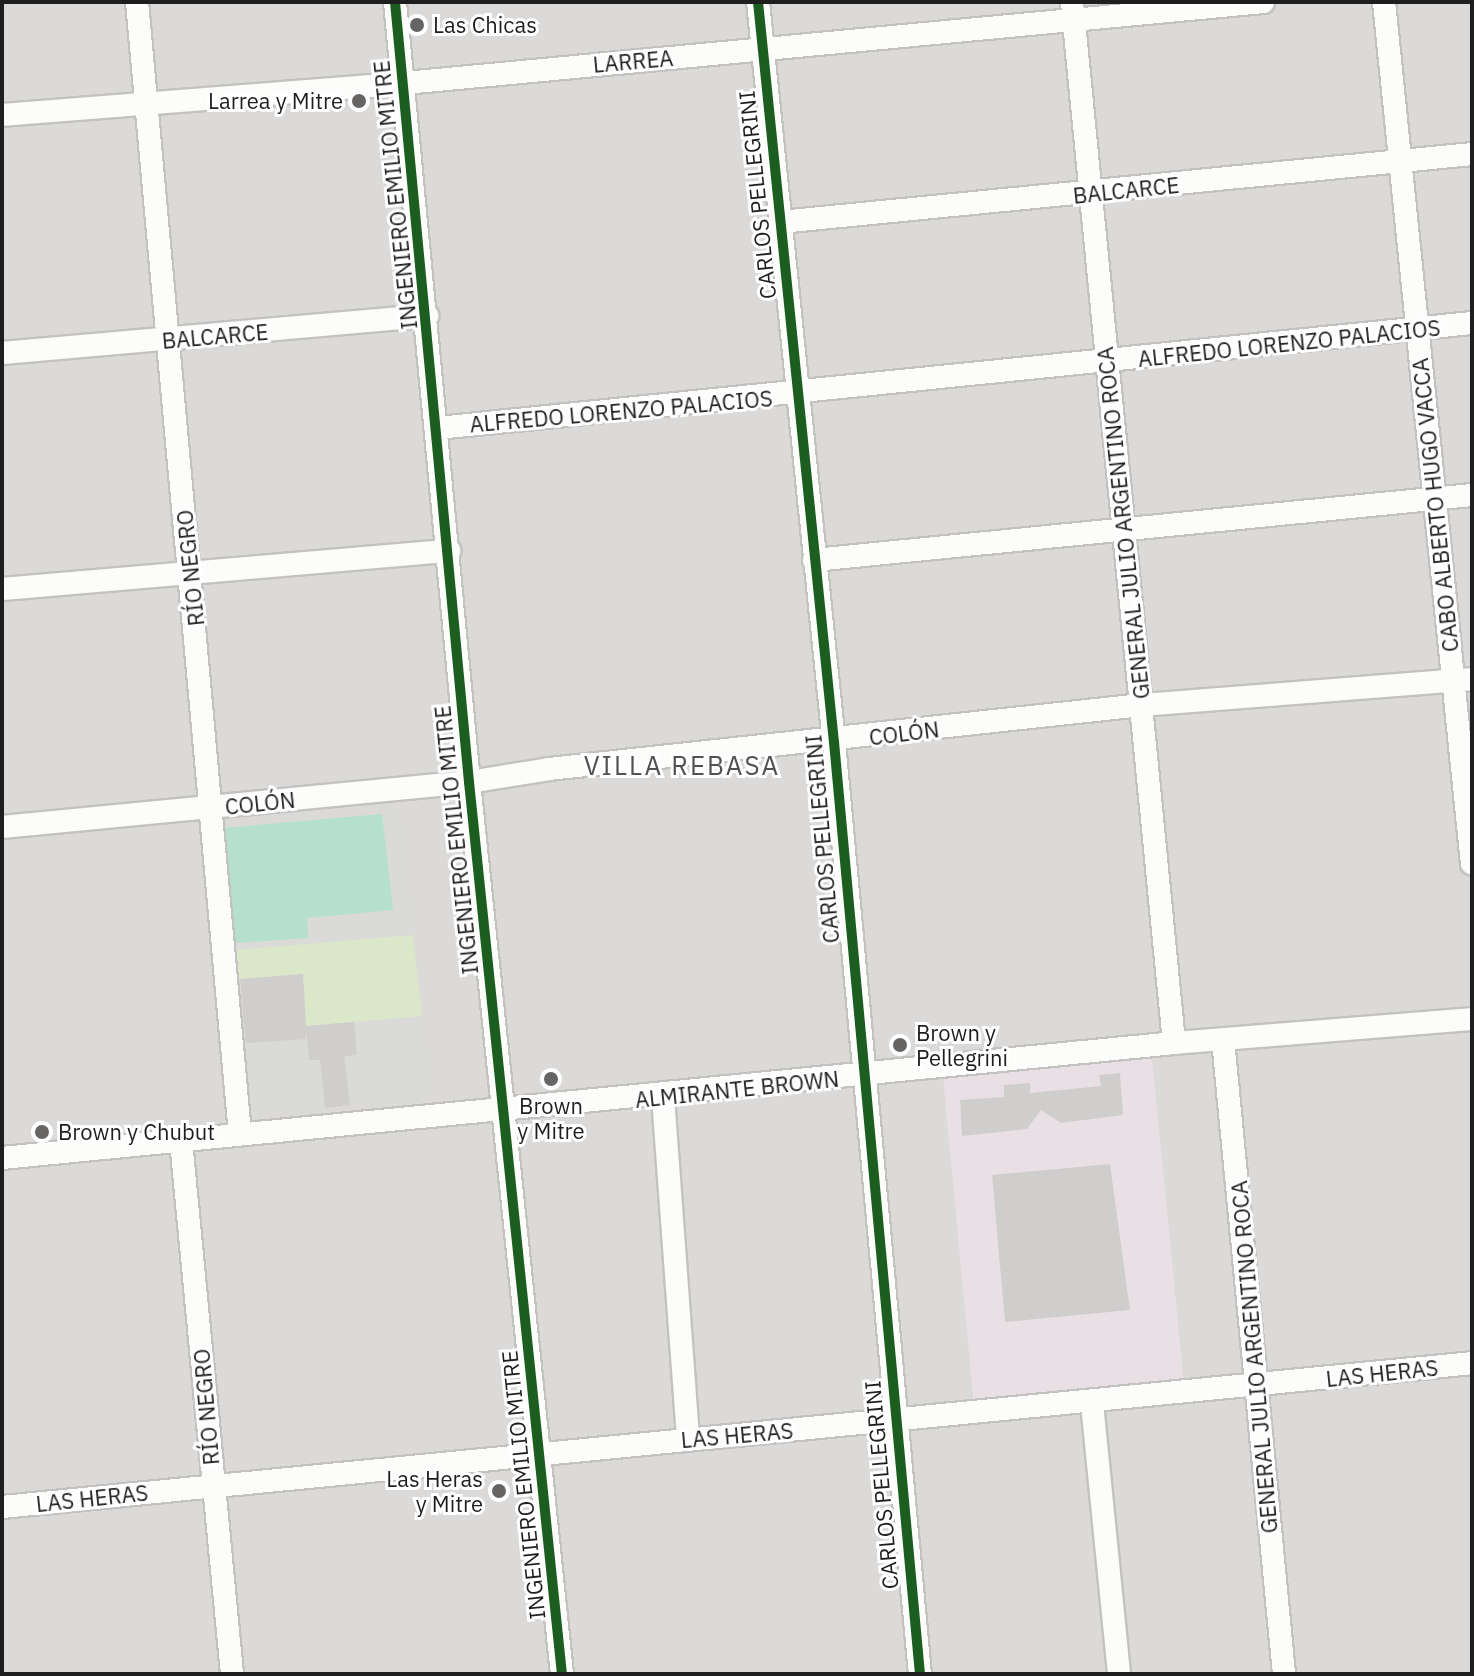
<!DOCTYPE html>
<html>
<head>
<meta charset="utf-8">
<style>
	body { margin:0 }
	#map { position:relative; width:1474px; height:1676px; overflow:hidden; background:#eceae7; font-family:"IBM Plex Sans",sans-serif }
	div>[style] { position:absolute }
	.residential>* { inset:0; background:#dbdad8 }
	.industrial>* { inset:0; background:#e9e0e5 }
	.religious>* { inset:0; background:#dadad8 }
	.grass>* { inset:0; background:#dae7c8 }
	.pitch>* { inset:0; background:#b5e0cd }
	.building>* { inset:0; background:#d0cecc }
	.roads { filter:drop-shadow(2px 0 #c3c2c1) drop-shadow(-2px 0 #c3c2c1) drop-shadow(0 2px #c3c2c1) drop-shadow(0 -2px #c3c2c1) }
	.minor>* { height:22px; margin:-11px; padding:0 11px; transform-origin:11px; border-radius:11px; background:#fcfcfb }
	.cycleway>* { height:10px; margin:-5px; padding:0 5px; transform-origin:5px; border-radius:5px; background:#1b5e20 }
	.dots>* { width:22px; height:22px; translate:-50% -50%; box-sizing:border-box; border:4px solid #fff; border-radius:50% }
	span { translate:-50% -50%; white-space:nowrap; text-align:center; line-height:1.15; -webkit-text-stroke:6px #fff; paint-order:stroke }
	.poi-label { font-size:22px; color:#1e1e1e }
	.left { translate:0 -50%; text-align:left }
	.right { translate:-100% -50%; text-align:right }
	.street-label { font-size:22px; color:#1e1e1e }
	.quarter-label { font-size:26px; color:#515151; letter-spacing:2px }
	.frame { position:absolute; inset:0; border:4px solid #1e1e1e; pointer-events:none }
</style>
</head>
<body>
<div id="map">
	<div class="residential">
		<div style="clip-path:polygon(2px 2px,1472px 2px,1472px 1674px,2px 1674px)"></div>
	</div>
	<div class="industrial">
		<div style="clip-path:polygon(1152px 1057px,1184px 1385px,974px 1406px,943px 1077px)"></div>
	</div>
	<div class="religious">
		<div style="clip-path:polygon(400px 812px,430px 1097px,256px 1114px,249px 1107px,224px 828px)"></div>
	</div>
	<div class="grass">
		<div style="clip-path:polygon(413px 935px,422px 1016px,306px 1026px,303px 974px,238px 979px,235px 950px)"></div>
	</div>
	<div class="pitch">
		<div style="clip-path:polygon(382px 814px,393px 910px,307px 918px,308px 938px,234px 943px,224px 828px)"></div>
	</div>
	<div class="building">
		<div style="clip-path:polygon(303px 974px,306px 1026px,354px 1022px,357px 1055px,344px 1056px,350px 1105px,325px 1108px,320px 1060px,309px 1060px,306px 1027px,306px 1039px,246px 1043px,240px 979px)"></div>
		<div style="clip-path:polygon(1120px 1073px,1123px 1115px,1061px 1123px,1041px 1110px,1027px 1129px,962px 1136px,960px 1100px,1004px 1097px,1004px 1085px,1030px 1083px,1030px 1093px,1101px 1086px,1099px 1075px)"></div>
		<div style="clip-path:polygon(1110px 1164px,1130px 1310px,1005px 1322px,992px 1175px)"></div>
	</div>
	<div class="roads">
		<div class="minor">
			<div style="left:137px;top:2px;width:1137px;rotate:84.8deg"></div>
			<div style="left:395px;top:2px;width:784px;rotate:84.58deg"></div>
			<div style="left:469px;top:782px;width:897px;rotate:84.05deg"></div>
			<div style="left:758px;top:2px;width:744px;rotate:84.14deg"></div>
			<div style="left:834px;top:742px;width:936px;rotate:84.73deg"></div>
			<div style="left:1072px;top:2px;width:1046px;rotate:84.4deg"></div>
			<div style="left:1384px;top:2px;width:866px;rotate:84.17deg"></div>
			<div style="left:2px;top:115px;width:404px;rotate:-4.5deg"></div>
			<div style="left:405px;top:83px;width:862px;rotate:-5.39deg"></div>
			<div style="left:780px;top:222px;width:695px;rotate:-5.61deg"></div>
			<div style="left:2px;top:353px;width:427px;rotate:-5deg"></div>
			<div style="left:438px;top:428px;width:1039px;rotate:-5.8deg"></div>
			<div style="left:814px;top:560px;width:661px;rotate:-5.64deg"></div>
			<div style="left:2px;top:589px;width:449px;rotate:-4.9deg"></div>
			<div style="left:2px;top:827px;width:469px;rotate:-5.5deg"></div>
			<div style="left:469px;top:782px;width:81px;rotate:-9.2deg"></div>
			<div style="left:549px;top:769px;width:596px;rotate:-6.16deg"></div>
			<div style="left:1142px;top:705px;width:331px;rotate:-4.5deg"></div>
			<div style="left:1223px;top:1040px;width:637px;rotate:84.5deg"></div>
			<div style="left:663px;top:1097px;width:344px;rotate:85.8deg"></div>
			<div style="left:181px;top:1141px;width:535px;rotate:84.53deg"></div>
			<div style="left:2px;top:1158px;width:1178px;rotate:-5.6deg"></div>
			<div style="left:1174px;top:1043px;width:299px;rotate:-4.6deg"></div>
			<div style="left:1092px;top:1403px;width:272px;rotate:84.3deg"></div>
			<div style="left:2px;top:1507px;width:1477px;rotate:-5.59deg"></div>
		</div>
	</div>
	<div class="cycleway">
		<div style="left:395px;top:2px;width:784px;rotate:84.58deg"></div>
		<div style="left:469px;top:782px;width:897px;rotate:84.05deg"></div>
		<div style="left:758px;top:2px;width:744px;rotate:84.14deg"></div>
		<div style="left:834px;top:742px;width:936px;rotate:84.73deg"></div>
	</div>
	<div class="dots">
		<div style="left:417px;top:25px;background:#666564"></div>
		<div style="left:359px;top:101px;background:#666564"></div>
		<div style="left:900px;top:1045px;background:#666564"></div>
		<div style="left:551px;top:1079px;background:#666564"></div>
		<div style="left:42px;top:1132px;background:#666564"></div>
		<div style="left:499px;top:1491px;background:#666564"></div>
	</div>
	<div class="poi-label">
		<span class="left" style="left:433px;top:25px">Las Chicas</span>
		<span class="right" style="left:343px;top:101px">Larrea y Mitre</span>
		<span class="left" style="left:916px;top:1045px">Brown y<br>Pellegrini</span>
		<span style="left:551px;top:1118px">Brown<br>y Mitre</span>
		<span class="left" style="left:58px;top:1132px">Brown y Chubut</span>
		<span class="right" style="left:483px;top:1491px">Las Heras<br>y Mitre</span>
	</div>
	<div class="street-label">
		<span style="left:633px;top:61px;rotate:-5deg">LARREA</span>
		<span style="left:1126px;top:190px;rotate:-6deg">BALCARCE</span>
		<span style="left:395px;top:195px;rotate:-96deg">INGENIERO EMILIO MITRE</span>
		<span style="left:757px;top:195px;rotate:-96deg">CARLOS PELLEGRINI</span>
		<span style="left:215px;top:336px;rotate:-5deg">BALCARCE</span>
		<span style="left:1289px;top:343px;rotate:-6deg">ALFREDO LORENZO PALACIOS</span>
		<span style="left:621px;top:411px;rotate:-5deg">ALFREDO LORENZO PALACIOS</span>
		<span style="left:1435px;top:505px;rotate:-96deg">CABO ALBERTO HUGO VACCA</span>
		<span style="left:1123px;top:523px;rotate:-96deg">GENERAL JULIO ARGENTINO ROCA</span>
		<span style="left:190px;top:568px;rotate:-96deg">RÍO NEGRO</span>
		<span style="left:904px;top:733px;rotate:-7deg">COLÓN</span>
		<span style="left:260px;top:803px;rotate:-6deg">COLÓN</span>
		<span style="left:822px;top:839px;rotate:-95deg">CARLOS PELLEGRINI</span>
		<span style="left:456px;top:840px;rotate:-96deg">INGENIERO EMILIO MITRE</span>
		<span style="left:737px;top:1089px;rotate:-6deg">ALMIRANTE BROWN</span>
		<span style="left:1254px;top:1357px;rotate:-95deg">GENERAL JULIO ARGENTINO ROCA</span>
		<span style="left:1382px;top:1373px;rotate:-6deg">LAS HERAS</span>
		<span style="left:206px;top:1407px;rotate:-95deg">RÍO NEGRO</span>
		<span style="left:737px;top:1435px;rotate:-5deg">LAS HERAS</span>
		<span style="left:523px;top:1485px;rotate:-96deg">INGENIERO EMILIO MITRE</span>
		<span style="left:881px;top:1485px;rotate:-95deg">CARLOS PELLEGRINI</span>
		<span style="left:92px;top:1498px;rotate:-6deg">LAS HERAS</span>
	</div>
	<div class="quarter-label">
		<span style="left:682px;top:766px">VILLA REBASA</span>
	</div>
	<div class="frame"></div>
</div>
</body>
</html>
